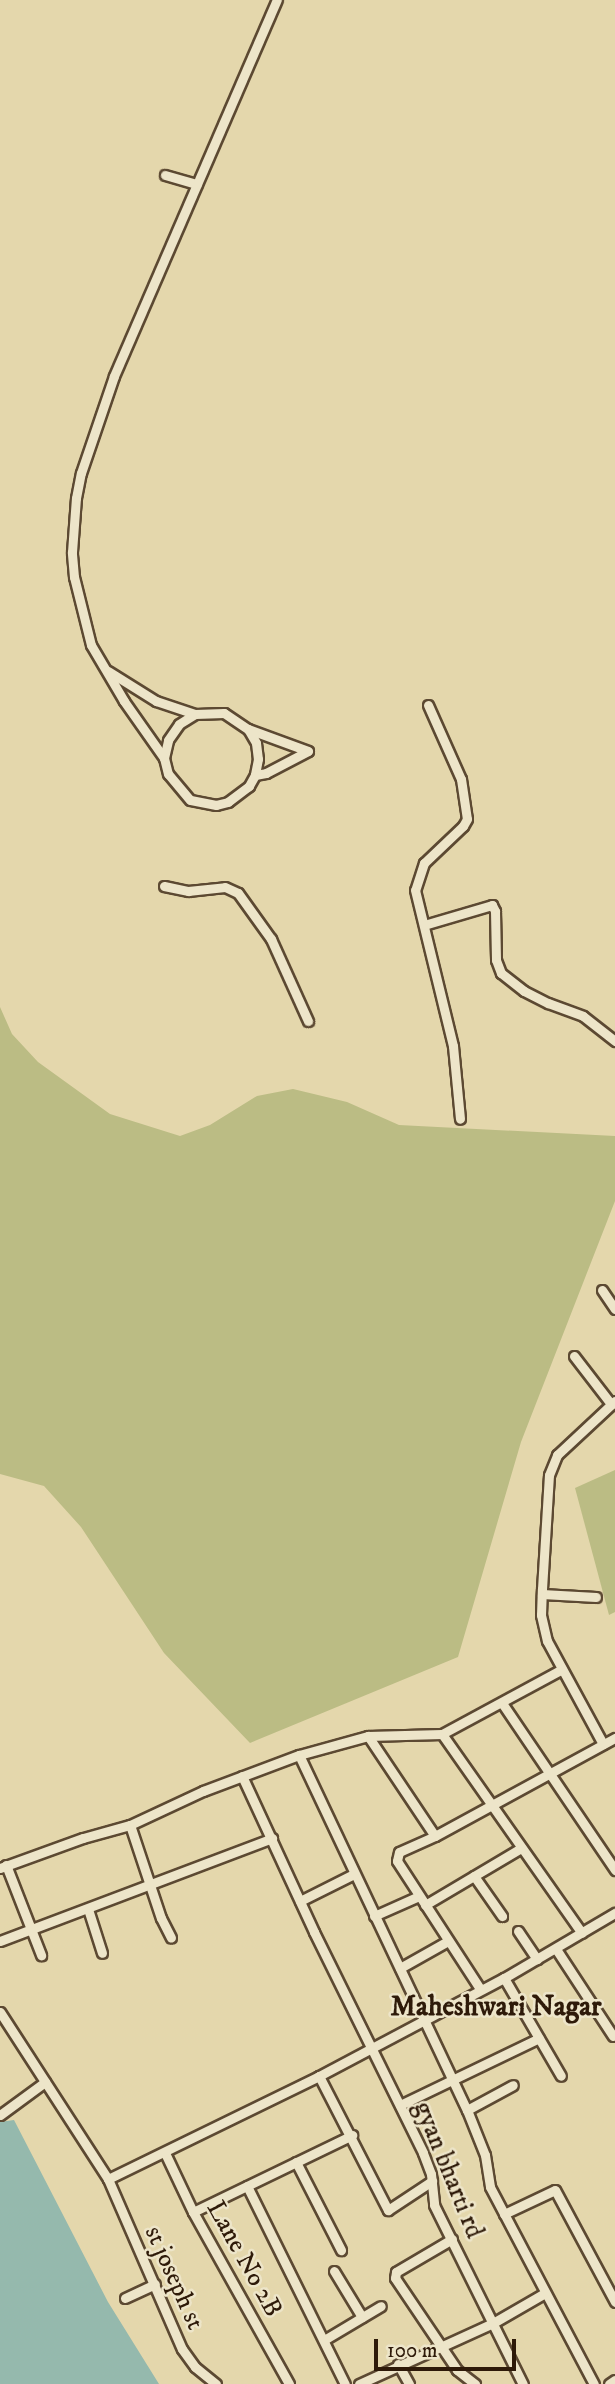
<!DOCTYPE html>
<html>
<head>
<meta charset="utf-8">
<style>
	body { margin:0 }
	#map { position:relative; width:615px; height:2384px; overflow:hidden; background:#e4d7ac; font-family:"IM FELL DW Pica",serif }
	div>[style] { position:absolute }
	.green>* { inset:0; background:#bbbc84 }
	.water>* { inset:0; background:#95b9ad }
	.roads { filter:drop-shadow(2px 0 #5c4932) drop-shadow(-2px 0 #5c4932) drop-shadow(0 2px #5c4932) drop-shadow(0 -2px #5c4932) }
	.street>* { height:9px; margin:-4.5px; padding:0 4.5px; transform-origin:4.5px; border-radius:4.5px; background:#ede5c9 }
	span { translate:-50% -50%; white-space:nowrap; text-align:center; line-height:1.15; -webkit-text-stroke:5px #ede5c9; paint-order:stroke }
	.street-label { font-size:26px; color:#2e1a09 }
	.neighbourhood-label { font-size:28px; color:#2e1a09; font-weight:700 }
	.scale { position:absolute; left:374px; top:2339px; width:142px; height:32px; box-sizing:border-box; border:4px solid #2e1a09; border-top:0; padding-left:9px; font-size:21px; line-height:24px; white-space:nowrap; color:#2e1a09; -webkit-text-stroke:5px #ede5c9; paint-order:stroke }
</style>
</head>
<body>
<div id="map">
	<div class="green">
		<div style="clip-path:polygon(0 1007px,12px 1034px,38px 1062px,110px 1114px,180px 1136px,210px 1125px,257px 1096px,293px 1089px,347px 1102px,399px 1125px,615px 1136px,615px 1201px,521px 1442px,458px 1657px,250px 1743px,164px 1653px,81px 1527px,44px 1486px,0 1474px)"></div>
		<div style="clip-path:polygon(615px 1470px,615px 1612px,609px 1615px,575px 1488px)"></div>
	</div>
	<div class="water">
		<div style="clip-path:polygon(14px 2120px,108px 2302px,159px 2384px,0 2384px,0 2122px)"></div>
	</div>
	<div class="roads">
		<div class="street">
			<div style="left:165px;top:175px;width:33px;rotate:16deg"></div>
			<div style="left:108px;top:671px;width:57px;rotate:32deg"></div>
			<div style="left:156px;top:701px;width:41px;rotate:18.4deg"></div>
			<div style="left:195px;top:714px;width:29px;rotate:-2deg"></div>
			<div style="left:224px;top:713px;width:29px;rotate:34deg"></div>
			<div style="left:248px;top:729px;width:16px;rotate:60deg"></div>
			<div style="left:256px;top:743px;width:16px;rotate:83deg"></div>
			<div style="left:258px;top:759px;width:16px;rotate:101deg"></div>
			<div style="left:255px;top:775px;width:13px;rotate:119deg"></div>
			<div style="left:249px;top:786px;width:26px;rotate:143deg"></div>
			<div style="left:228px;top:802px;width:12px;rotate:166deg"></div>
			<div style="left:216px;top:805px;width:26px;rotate:-169deg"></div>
			<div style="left:190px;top:800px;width:34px;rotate:-130deg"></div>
			<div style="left:168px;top:774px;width:16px;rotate:-104deg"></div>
			<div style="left:164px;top:758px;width:18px;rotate:-77deg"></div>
			<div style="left:168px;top:740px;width:19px;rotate:-55deg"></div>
			<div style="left:179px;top:724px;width:19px;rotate:-32deg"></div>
			<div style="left:428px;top:705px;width:81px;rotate:66deg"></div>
			<div style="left:461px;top:779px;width:40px;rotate:81.5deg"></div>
			<div style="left:467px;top:819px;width:8px;rotate:120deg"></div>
			<div style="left:463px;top:826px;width:54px;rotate:136.5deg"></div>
			<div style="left:424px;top:863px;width:28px;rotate:108deg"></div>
			<div style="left:415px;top:890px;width:161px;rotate:76.3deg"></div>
			<div style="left:453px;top:1046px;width:73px;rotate:84.5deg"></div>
			<div style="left:248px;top:729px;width:64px;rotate:20.1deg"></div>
			<div style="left:164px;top:758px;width:70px;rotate:-125.1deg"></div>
			<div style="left:124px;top:701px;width:65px;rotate:-120.5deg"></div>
			<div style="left:91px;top:645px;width:70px;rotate:-104deg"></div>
			<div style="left:74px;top:577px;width:25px;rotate:-95deg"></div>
			<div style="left:72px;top:552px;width:54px;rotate:-85.8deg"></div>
			<div style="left:76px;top:498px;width:25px;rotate:-79deg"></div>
			<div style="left:81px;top:473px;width:102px;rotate:-71.2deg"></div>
			<div style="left:114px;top:376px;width:410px;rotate:-66.6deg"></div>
			<div style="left:255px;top:775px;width:11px;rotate:-10deg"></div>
			<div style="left:266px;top:773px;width:47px;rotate:-27.6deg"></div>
			<div style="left:164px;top:886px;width:25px;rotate:12deg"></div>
			<div style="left:188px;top:891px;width:37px;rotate:-6deg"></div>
			<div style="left:225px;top:887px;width:14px;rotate:25deg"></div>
			<div style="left:238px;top:893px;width:57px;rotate:54.3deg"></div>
			<div style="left:271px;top:939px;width:90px;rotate:65.7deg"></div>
			<div style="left:424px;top:925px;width:71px;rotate:-16.4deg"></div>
			<div style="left:492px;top:905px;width:7px;rotate:63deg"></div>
			<div style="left:495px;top:911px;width:49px;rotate:88.8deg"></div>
			<div style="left:496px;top:960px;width:14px;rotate:69deg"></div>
			<div style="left:501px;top:973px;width:29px;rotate:38deg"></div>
			<div style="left:524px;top:991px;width:27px;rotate:27deg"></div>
			<div style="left:548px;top:1003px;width:37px;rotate:20deg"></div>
			<div style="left:583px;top:1016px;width:41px;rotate:38deg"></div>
			<div style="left:602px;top:1290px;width:23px;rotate:56deg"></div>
			<div style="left:574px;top:1356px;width:61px;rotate:52.4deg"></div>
			<div style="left:542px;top:1594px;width:54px;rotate:3.2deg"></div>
			<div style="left:502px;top:1703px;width:202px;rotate:55.9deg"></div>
			<div style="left:442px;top:1734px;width:243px;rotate:54.9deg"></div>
			<div style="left:368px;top:1736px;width:120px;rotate:56.2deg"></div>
			<div style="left:435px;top:1836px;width:205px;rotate:-28.6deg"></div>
			<div style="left:603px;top:1744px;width:117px;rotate:-118.5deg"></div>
			<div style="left:547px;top:1641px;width:27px;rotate:-103deg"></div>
			<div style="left:541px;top:1615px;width:26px;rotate:-88deg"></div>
			<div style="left:542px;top:1589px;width:114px;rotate:-86.5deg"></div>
			<div style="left:549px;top:1475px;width:22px;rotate:-68deg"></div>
			<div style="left:557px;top:1455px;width:79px;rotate:-43deg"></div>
			<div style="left:299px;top:1755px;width:393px;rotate:64.7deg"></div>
			<div style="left:467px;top:2110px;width:48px;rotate:68.2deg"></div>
			<div style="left:485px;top:2155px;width:32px;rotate:81deg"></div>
			<div style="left:490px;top:2187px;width:223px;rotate:62.2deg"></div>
			<div style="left:242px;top:1776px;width:172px;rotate:65.2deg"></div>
			<div style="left:314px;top:1932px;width:246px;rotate:63.7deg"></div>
			<div style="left:423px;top:2153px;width:22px;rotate:69deg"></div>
			<div style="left:431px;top:2174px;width:31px;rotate:84deg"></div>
			<div style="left:434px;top:2205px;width:200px;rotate:63.6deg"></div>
			<div style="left:130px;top:1825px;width:98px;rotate:71.6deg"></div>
			<div style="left:161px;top:1918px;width:22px;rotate:63deg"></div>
			<div style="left:435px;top:1836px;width:39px;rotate:156deg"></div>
			<div style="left:399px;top:1852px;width:9px;rotate:103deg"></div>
			<div style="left:397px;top:1861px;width:153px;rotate:57deg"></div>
			<div style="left:6px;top:1865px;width:97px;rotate:68.7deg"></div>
			<div style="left:0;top:1868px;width:88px;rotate:-19.9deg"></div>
			<div style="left:83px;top:1838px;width:49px;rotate:-15.5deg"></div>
			<div style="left:130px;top:1825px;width:81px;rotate:-25deg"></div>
			<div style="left:203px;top:1791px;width:103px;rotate:-20.6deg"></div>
			<div style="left:299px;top:1755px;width:72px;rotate:-15.4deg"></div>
			<div style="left:368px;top:1736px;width:74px;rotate:-1.5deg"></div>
			<div style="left:442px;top:1734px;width:136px;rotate:-28.4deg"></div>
			<div style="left:474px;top:1876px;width:49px;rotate:55deg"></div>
			<div style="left:300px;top:1901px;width:60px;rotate:-26.6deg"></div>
			<div style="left:425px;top:1905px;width:112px;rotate:-30.7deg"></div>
			<div style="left:88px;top:1909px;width:46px;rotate:72.3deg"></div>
			<div style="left:374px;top:1916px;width:49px;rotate:-24deg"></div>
			<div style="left:518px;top:1931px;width:34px;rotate:56deg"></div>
			<div style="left:0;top:1941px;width:291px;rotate:-20.7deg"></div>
			<div style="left:556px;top:1949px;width:104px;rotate:56.8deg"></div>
			<div style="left:400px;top:1968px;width:55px;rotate:-29.4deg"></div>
			<div style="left:504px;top:1978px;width:113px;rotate:59.8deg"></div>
			<div style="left:0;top:2012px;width:199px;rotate:57.1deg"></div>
			<div style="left:108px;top:2179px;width:185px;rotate:66.5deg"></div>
			<div style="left:182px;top:2349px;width:22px;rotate:54deg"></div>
			<div style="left:195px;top:2367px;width:27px;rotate:39deg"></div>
			<div style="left:319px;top:2076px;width:151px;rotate:62.8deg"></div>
			<div style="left:388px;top:2210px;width:53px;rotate:-33.4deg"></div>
			<div style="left:400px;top:2105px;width:154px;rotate:-25.7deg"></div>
			<div style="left:467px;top:2110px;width:52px;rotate:-28.5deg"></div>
			<div style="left:0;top:2115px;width:56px;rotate:-36.3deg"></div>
			<div style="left:165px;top:2153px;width:65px;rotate:64.6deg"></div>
			<div style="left:193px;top:2212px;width:197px;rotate:60.8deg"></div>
			<div style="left:296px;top:2162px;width:99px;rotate:62.9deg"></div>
			<div style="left:108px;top:2179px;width:235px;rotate:-26deg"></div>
			<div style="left:319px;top:2076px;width:209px;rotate:-27.9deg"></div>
			<div style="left:504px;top:1978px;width:129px;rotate:-30.4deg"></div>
			<div style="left:247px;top:2186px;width:221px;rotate:63.7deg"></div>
			<div style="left:193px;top:2212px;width:177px;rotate:-25.8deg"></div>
			<div style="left:504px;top:2214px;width:56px;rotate:-25.2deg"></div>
			<div style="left:555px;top:2190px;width:127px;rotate:61.8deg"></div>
			<div style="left:452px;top:2239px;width:65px;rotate:149.5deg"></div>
			<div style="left:396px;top:2272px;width:6px;rotate:99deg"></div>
			<div style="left:395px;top:2278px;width:111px;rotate:56deg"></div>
			<div style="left:457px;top:2370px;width:23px;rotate:38deg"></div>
			<div style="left:334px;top:2271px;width:54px;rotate:58.7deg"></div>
			<div style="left:125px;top:2298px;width:33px;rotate:-25deg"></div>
			<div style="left:324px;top:2340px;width:66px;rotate:-30.8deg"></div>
			<div style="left:398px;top:2364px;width:23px;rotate:61deg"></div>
			<div style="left:359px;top:2384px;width:147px;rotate:-24.5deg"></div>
			<div style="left:493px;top:2323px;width:60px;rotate:-30deg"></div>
			<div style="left:609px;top:2384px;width:7px;rotate:-34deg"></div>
		</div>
	</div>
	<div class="street-label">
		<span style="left:448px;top:2170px;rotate:68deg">gyan bharti rd</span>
		<span style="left:244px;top:2259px;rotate:61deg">Lane No 2B</span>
		<span style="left:174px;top:2278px;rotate:66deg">st joseph st</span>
	</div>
	<div class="neighbourhood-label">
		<span style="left:496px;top:2007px">Maheshwari Nagar</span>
	</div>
	<div class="scale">100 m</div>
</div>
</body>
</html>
